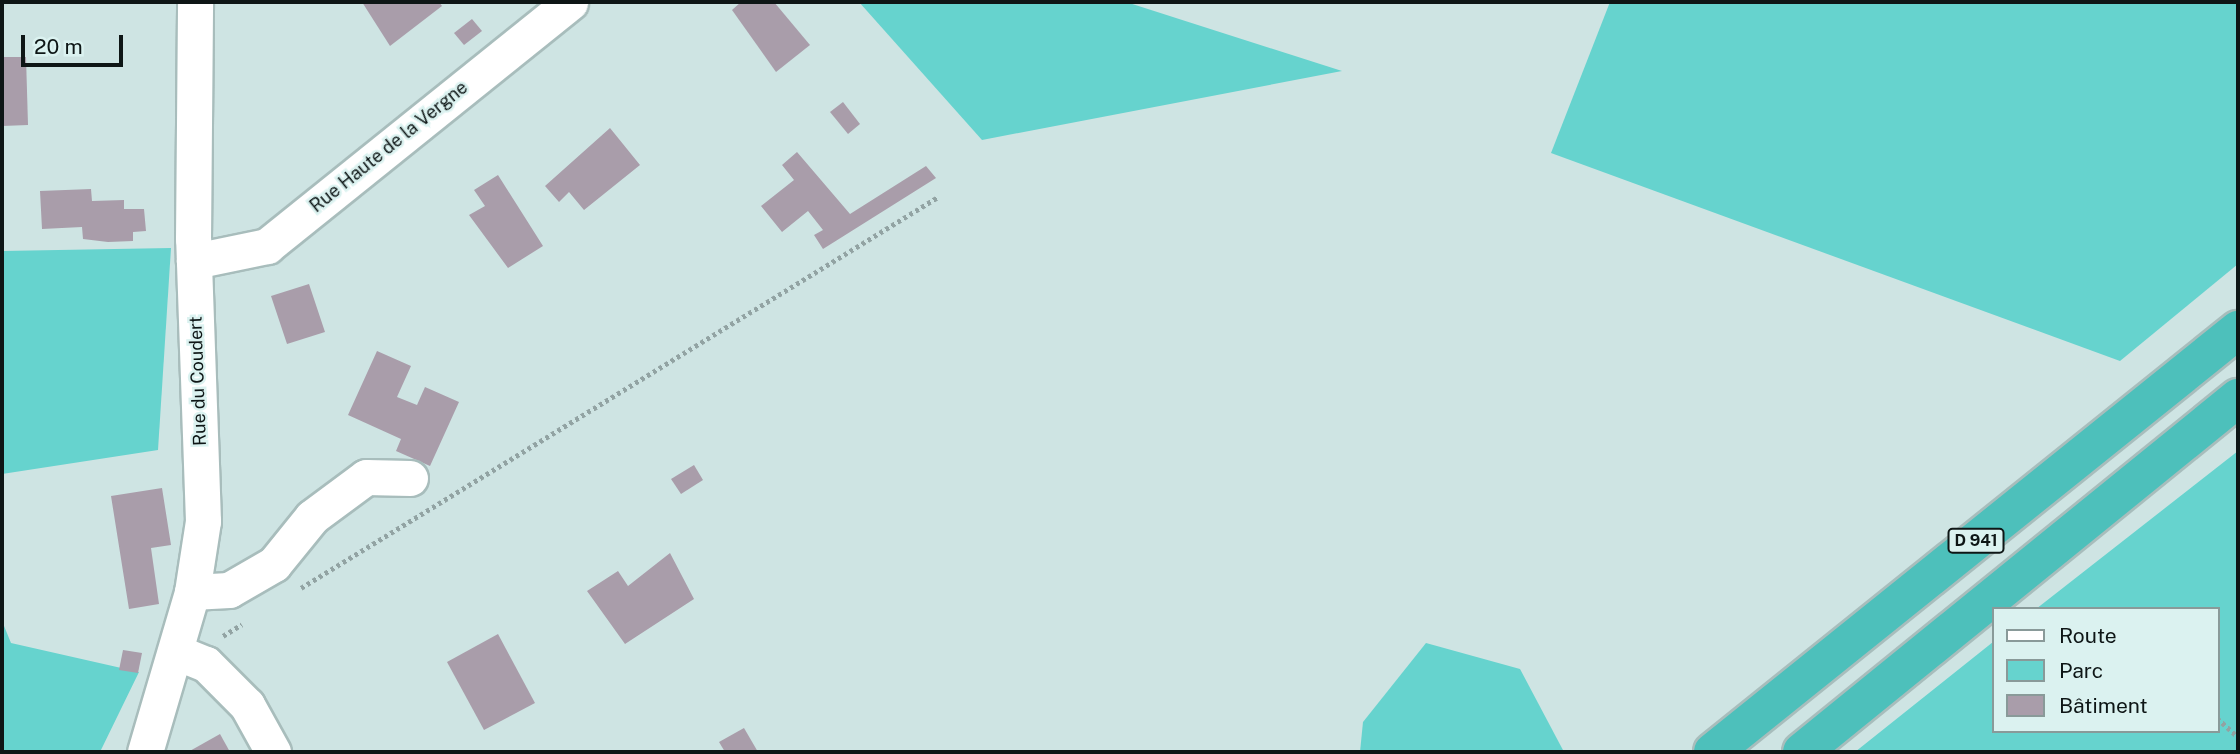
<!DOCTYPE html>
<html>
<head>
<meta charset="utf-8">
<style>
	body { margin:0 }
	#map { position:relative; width:2240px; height:754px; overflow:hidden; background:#cee4e3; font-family:"Public Sans",sans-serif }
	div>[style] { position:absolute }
	.green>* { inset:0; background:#66d3ce }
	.building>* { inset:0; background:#a99daa }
	.path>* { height:4.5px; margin-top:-2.25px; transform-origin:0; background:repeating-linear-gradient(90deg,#92a3a3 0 3.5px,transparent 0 7px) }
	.roads { filter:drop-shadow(2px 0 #a8bdbc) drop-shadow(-2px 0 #a8bdbc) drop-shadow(0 2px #a8bdbc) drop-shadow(0 -2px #a8bdbc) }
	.minor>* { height:35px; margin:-17.5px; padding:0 17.5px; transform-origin:17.5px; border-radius:17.5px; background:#fff }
	.highway>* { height:38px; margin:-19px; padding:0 19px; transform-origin:19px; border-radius:19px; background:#4dc0bb }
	span { translate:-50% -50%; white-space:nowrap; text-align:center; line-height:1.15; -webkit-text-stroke:5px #dbf2f0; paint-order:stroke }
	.shield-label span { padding:2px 5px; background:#dbf2f0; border:2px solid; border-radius:5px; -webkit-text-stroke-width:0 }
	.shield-label { font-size:16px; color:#0e1616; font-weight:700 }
	.street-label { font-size:18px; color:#0e1616 }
	.frame { position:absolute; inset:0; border:4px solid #0e1616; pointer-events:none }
	.legend { position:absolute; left:1992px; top:607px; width:228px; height:126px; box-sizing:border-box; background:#dbf2f0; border:2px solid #899a99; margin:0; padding:9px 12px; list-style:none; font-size:21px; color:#0e1616 }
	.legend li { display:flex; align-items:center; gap:14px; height:35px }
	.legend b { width:35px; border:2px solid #899a99 }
	.scale { position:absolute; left:21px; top:35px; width:102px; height:32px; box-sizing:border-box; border:4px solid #0e1616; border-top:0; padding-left:9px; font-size:21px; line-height:24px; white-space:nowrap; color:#0e1616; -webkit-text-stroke:5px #dbf2f0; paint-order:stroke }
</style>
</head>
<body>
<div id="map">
	<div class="green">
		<div style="clip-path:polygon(859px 2px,1126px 2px,1342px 71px,982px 140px)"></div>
		<div style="clip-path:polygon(1610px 2px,2238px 2px,2238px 264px,2120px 361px,1551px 153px)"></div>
		<div style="clip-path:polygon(171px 248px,158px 450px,2px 474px,2px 251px)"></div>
		<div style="clip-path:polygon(2238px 451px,2238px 752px,1855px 752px,1993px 642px,1993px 731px,2217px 731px,2217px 609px,2036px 609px)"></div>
		<div style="clip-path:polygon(2px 621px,11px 643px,139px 672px,100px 752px,2px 752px)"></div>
		<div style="clip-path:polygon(1426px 643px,1520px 669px,1564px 752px,1360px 752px,1363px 722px)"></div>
	</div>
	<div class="building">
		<div style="clip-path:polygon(362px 2px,439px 2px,442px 6px,390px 46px)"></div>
		<div style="clip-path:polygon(741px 2px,774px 2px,810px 45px,776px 72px,732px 10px)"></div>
		<div style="clip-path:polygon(472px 19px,482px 31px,464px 45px,454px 33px)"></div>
		<div style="clip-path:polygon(2px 57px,26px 57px,28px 125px,2px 126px)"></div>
		<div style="clip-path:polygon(843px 102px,860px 124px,848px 134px,830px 112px)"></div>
		<div style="clip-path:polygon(610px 128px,640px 165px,584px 210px,569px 192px,559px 202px,545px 186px)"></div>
		<div style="clip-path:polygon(797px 152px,850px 214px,926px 166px,936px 178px,823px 249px,814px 235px,823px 230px,808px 211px,782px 232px,761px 206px,794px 180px,782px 165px)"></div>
		<div style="clip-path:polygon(498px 175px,543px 246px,508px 268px,469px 215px,485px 206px,474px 190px)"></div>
		<div style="clip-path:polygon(91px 189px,92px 201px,124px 200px,124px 209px,144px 209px,146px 231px,133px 232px,133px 241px,108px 242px,83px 239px,82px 227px,42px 229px,40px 191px)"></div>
		<div style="clip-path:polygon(309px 284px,325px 332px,287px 344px,271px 296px)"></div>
		<div style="clip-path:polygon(377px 351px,411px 366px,397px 397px,417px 405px,425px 387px,459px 402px,430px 466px,396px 451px,401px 439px,348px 415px)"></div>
		<div style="clip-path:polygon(694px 465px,703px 480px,681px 494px,671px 479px)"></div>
		<div style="clip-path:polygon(162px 488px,171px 545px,151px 548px,159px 604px,129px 609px,111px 496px)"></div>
		<div style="clip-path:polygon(670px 553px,694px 599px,625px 644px,587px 591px,618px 571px,628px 586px)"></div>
		<div style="clip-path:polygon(498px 634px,535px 703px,484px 730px,447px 662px)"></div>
		<div style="clip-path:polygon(123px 650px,142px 653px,138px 673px,119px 670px)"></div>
		<div style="clip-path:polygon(744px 728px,758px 752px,725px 752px,719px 742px)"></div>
		<div style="clip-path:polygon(220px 734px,230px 752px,188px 752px)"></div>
	</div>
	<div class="path">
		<div style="left:301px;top:588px;width:747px;rotate:-31.54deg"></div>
		<div style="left:223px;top:636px;width:22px;rotate:-32deg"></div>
		<div style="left:2217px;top:718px;width:28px;rotate:42deg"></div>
	</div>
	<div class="roads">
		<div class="minor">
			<div style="left:194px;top:261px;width:75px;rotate:-11.6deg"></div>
			<div style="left:267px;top:246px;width:389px;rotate:-38.8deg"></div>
			<div style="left:192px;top:592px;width:37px;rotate:-3deg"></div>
			<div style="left:229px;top:590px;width:52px;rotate:-30deg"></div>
			<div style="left:274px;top:564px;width:60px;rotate:-51deg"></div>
			<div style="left:312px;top:517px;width:67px;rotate:-36.5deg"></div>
			<div style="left:366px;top:477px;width:44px;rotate:1.3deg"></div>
			<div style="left:176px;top:652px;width:32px;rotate:22deg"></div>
			<div style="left:206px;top:664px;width:58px;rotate:45deg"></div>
			<div style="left:247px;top:705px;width:54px;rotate:61deg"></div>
			<div style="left:145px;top:752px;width:167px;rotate:-73.6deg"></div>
			<div style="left:192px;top:592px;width:72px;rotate:-81.2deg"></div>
			<div style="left:203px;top:521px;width:282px;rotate:-92deg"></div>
			<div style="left:193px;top:239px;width:237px;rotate:-89.5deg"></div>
		</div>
		<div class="highway">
			<div style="left:1713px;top:752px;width:674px;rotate:-38.79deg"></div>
			<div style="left:1802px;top:752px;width:562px;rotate:-39.07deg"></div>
		</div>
	</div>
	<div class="shield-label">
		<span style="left:1976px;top:541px">D 941</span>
	</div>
	<div class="street-label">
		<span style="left:389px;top:147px;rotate:-39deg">Rue Haute de la Vergne</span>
		<span style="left:198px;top:381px;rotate:-92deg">Rue du Coudert</span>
	</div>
	<div class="frame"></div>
	<ul class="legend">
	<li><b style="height:9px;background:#fff"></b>Route</li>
	<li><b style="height:19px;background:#66d3ce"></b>Parc</li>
	<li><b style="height:19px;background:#a99daa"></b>Bâtiment</li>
	</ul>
	<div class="scale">20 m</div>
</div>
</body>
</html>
